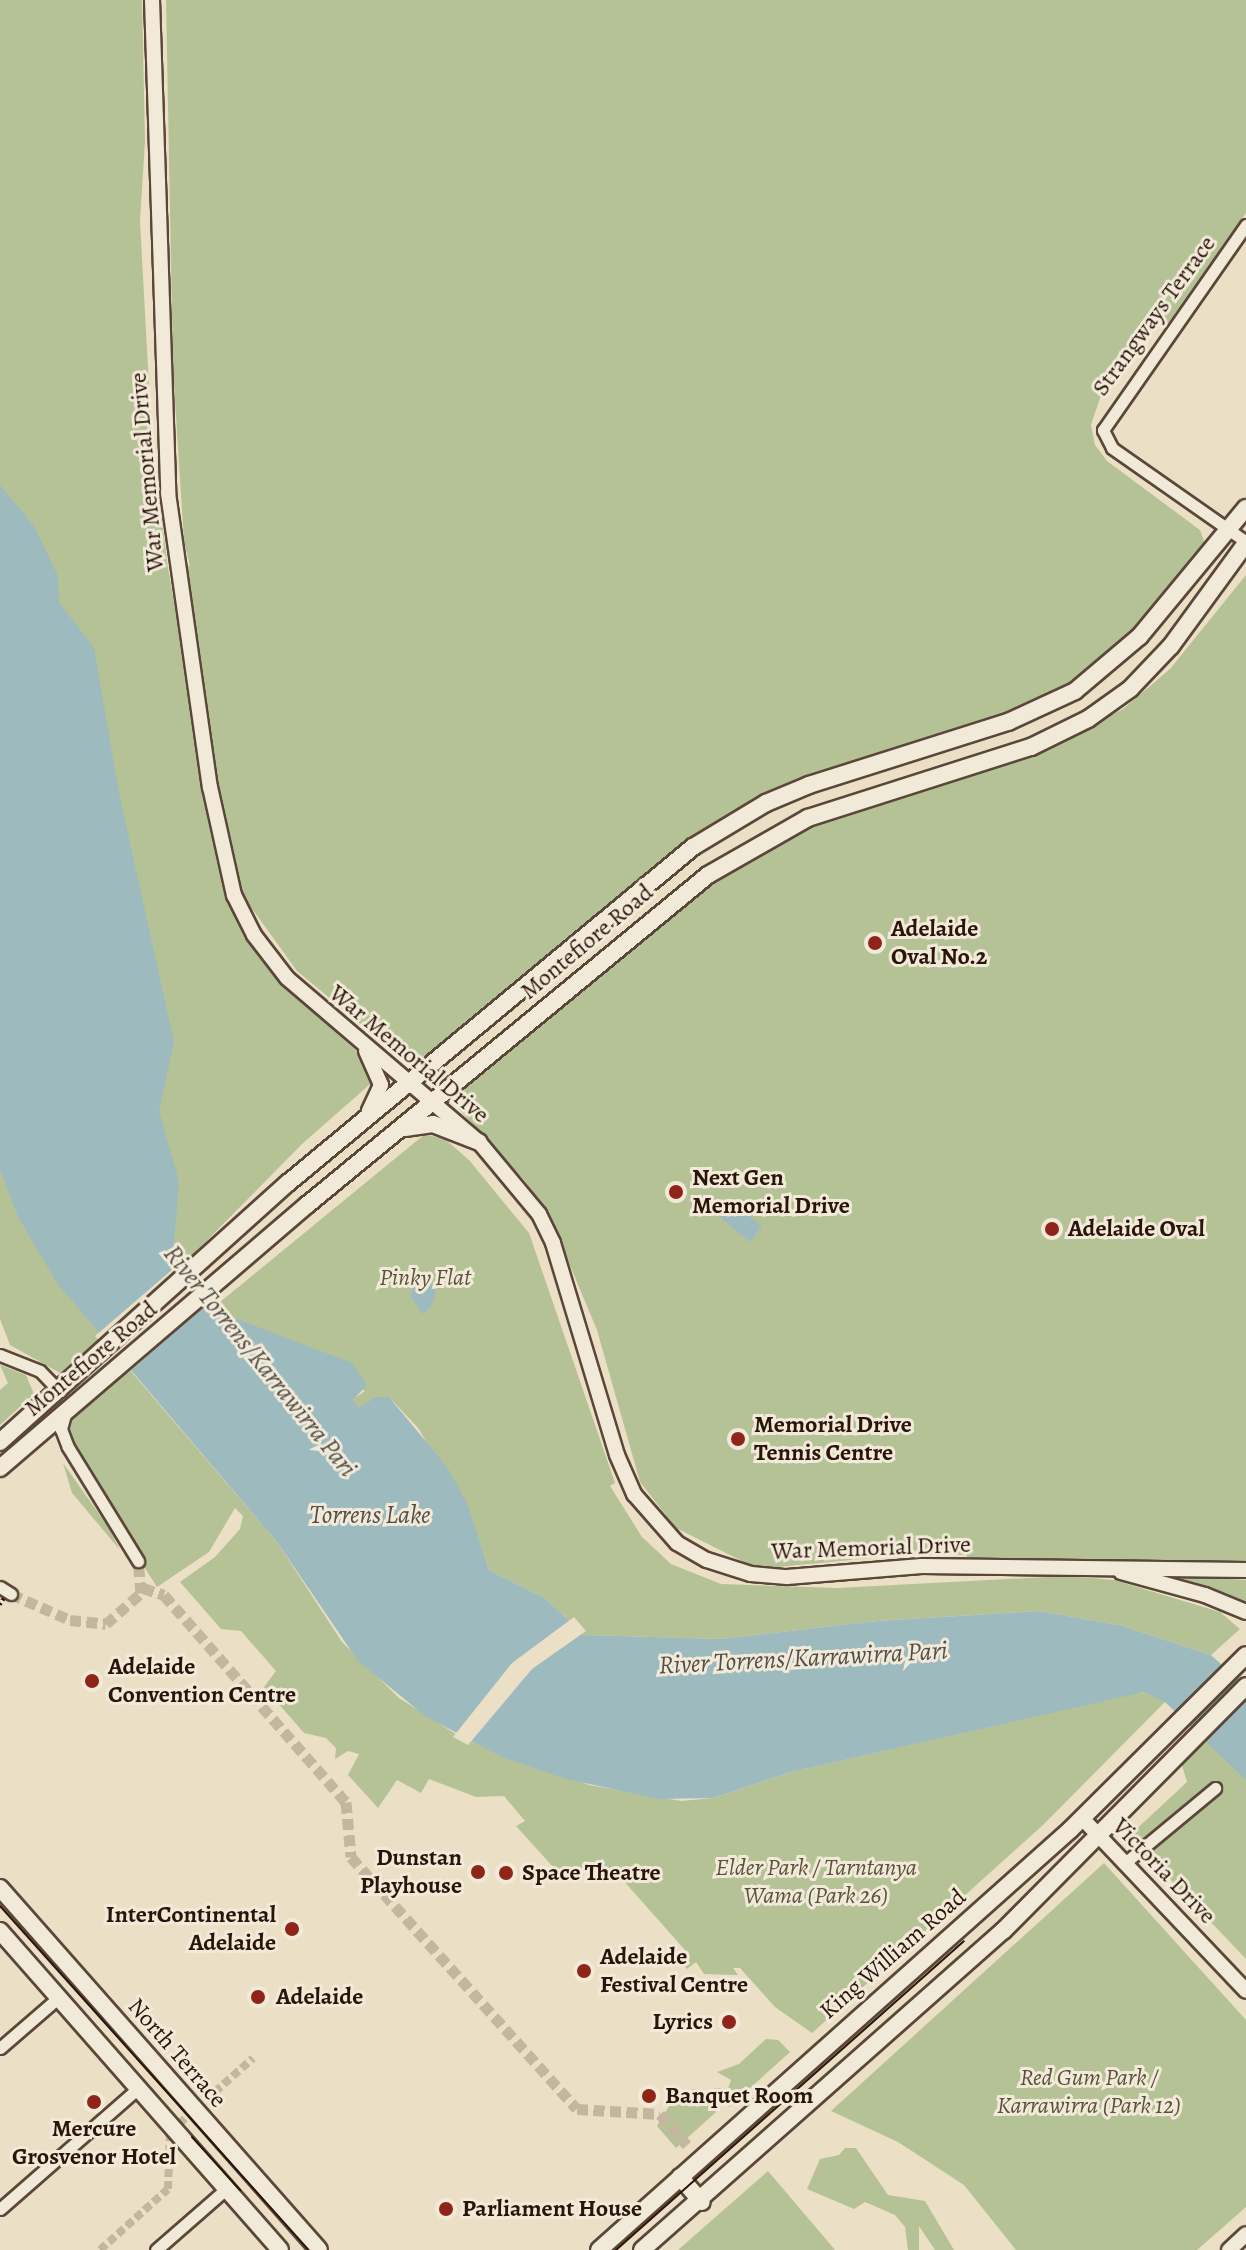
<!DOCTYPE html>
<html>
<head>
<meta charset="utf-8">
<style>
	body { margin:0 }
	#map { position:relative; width:1246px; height:2250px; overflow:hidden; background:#ebdfc5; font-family:Alegreya,serif }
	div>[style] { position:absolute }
	.green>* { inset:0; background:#b5c296 }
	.water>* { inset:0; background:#9dbabf }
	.pier>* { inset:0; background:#ebdfc5 }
	.pedestrian-tunnel>* { height:8px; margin-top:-4px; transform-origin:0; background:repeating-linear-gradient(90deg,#c5b6a0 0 8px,transparent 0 12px) }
	.minor-tunnel>* { height:11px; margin-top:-5.5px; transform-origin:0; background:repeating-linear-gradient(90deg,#c5b6a0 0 11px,transparent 0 16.5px) }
	.roads { filter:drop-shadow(2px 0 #5b4739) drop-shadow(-2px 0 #5b4739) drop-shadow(0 2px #5b4739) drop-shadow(0 -2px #5b4739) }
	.minor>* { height:11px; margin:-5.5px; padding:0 5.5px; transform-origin:5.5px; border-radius:5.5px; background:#f2ead9 }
	.tertiary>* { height:14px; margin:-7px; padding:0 7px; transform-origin:7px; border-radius:7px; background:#f2ead9 }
	.secondary>* { height:16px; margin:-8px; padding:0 8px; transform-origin:8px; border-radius:8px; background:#f2ead9 }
	.tram>* { height:2px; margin:-1px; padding:0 1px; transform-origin:1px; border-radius:1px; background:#2b140a }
	.rail>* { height:7px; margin-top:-3.5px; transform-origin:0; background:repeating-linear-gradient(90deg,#f2ead9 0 12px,#2b140a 0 24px); box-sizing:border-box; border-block:2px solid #2b140a }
	.dots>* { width:22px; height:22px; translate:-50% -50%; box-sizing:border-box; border:4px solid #f2ead9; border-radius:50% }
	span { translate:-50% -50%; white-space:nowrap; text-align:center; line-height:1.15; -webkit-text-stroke:6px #f2ead9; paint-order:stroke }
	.street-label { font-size:24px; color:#2b140a }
	.poi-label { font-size:24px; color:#2b140a; font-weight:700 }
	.left { translate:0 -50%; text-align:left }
	.right { translate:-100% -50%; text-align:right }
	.park-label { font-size:24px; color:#5b513b; font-style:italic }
	.water-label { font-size:26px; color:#534e49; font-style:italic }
</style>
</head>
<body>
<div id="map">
	<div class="green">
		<div style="clip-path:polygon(0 0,142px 0,145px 141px,140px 221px,151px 423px,167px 562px,217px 850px,229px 899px,257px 954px,281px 983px,362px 1056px,376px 1079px,302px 1144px,163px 1285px,60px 1373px,10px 1345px,0 1319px)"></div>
		<div style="clip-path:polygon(166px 0,1246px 0,1246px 213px,1166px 326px,1155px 321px,1102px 392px,1091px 425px,1095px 445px,1107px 461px,1200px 530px,1206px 546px,1118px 655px,1061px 696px,801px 783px,681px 855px,416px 1064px,409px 1064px,297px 971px,235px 885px,182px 567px,190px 566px,184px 541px,173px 369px)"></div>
		<div style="clip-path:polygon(1246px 575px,1246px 1562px,970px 1560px,966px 1555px,913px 1554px,758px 1569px,676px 1528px,640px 1482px,597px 1330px,551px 1220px,525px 1181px,457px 1107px,466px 1099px,461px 1089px,659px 925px,728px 873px,797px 832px,1029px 758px,1123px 709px,1170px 669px)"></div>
		<div style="clip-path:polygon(425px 1134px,446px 1140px,469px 1160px,529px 1233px,615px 1483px,610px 1486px,642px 1537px,671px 1564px,721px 1584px,837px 1588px,1067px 1576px,1114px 1580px,1220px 1612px,1240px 1629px,1211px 1655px,1123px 1626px,1040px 1611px,877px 1621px,721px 1639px,584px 1635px,545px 1598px,489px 1570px,478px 1537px,419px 1429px,389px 1397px,375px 1397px,359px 1409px,352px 1400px,365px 1391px,214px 1307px)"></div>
		<div style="clip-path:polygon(124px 1363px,277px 1542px,342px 1642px,399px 1698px,459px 1736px,589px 1785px,681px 1801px,713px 1798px,787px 1773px,1135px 1693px,1150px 1692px,1165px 1702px,1043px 1825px,812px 2033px,775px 2007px,740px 1968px,733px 1968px,738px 1975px,704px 1974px,696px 1962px,687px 1969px,674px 1954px,685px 1950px,614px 1870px,555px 1869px,516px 1826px,525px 1821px,504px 1796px,476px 1797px,429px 1779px,421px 1793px,397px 1780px,378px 1808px,348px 1775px,359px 1754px,348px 1751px,335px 1759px,336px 1748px,326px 1738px,304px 1733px,264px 1687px,276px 1671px,241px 1631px,221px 1629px,180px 1582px,215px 1557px,240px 1529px,243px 1516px,235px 1508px,209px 1552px,157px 1587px,68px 1447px,65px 1414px)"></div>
		<div style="clip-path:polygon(0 1365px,26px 1375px,34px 1394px,0 1425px,0 1390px,8px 1383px)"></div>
		<div style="clip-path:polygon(63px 1463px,109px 1528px,120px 1550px,72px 1493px)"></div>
		<div style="clip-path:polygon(1159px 1574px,1246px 1580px,1246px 1604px,1159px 1577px)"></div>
		<div style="clip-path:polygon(1246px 1686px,1246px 1959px,1129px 1836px,1187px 1782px,1178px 1752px)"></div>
		<div style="clip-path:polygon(1104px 1863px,1246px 2020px,1246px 2207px,1197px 2250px,1016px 2250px,964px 2185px,898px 2142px,831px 2111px)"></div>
		<div style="clip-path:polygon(766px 2039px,778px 2040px,790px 2052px,729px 2107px,714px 2088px,728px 2089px,731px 2080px,717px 2072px,739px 2064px)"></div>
		<div style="clip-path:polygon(692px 2089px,703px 2090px,716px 2112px,676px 2148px,657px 2126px,671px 2103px)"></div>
		<div style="clip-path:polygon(845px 2148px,856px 2148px,888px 2195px,925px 2201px,954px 2250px,935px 2250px,919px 2226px,919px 2250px,908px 2250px,905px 2227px,895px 2215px,865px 2202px,854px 2209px,807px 2189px,820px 2159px,839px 2155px)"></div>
		<div style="clip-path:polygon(768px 2171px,835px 2250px,678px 2250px,719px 2214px)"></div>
	</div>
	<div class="water">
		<div style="clip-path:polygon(0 485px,34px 526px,58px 576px,59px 602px,94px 648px,119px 793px,174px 1042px,159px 1111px,179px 1182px,173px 1255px,189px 1284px,229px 1316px,352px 1363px,367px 1385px,353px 1400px,359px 1408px,375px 1397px,389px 1397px,447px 1467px,467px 1503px,489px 1570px,545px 1598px,584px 1635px,721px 1639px,877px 1621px,1040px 1611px,1123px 1626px,1211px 1655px,1246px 1687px,1246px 1780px,1165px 1702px,1144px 1692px,787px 1773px,713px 1798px,659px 1799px,566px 1779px,502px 1757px,425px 1716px,358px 1661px,277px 1542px,57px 1283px,18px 1217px,0 1169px)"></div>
		<div style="clip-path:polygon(727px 1199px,762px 1226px,750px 1242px,715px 1213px)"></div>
		<div style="clip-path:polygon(421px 1273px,431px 1277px,436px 1293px,431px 1307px,422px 1314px,410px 1295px)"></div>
	</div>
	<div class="pier">
		<div style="clip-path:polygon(181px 1262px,212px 1300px,128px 1373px,95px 1336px)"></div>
		<div style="clip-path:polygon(574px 1617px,586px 1631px,532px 1669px,468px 1745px,453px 1737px,512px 1663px)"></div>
	</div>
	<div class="pedestrian-tunnel">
		<div style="left:100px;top:2250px;width:91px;rotate:-41.9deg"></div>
		<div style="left:168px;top:2189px;width:57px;rotate:-88deg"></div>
		<div style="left:170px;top:2132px;width:111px;rotate:-41.7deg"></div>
	</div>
	<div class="minor-tunnel">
		<div style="left:143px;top:1588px;width:22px;rotate:18deg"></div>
		<div style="left:164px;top:1595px;width:276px;rotate:48.7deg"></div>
		<div style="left:346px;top:1802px;width:55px;rotate:84.8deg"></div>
		<div style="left:351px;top:1857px;width:338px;rotate:48.1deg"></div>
		<div style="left:577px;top:2109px;width:83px;rotate:3.4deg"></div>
		<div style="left:660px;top:2114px;width:41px;rotate:48.9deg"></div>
		<div style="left:11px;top:1594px;width:64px;rotate:23.8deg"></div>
		<div style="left:70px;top:1620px;width:36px;rotate:6deg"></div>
		<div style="left:106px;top:1624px;width:47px;rotate:-41.5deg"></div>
		<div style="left:141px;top:1593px;width:32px;rotate:-95deg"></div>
	</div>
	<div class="roads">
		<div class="minor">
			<div style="left:1246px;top:225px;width:250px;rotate:124.9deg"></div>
			<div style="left:1103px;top:430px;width:20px;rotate:63deg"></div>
			<div style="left:1112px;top:448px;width:164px;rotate:35deg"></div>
			<div style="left:0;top:1355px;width:43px;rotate:21.8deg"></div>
			<div style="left:40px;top:1371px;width:28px;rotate:46deg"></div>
			<div style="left:65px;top:1414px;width:16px;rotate:105deg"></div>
			<div style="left:61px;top:1429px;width:19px;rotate:69deg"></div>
			<div style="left:68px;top:1447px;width:134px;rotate:58.4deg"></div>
			<div style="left:0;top:1587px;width:13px;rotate:32deg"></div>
			<div style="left:1126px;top:1862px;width:116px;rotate:-39.7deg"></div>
			<div style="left:0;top:2048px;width:78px;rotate:-40.8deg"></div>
			<div style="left:0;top:2209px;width:184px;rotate:-41.2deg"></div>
			<div style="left:156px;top:2250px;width:93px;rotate:-41.1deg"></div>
		</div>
		<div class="tertiary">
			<div style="left:152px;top:0;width:493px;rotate:88.1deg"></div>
			<div style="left:168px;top:493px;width:297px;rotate:81.9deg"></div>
			<div style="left:210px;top:787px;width:111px;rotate:77.5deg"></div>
			<div style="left:234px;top:895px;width:45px;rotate:63.4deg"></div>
			<div style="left:254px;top:935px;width:54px;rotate:52.5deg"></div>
			<div style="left:287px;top:978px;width:253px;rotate:40.5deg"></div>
			<div style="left:479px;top:1142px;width:94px;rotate:50.2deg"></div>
			<div style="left:539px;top:1214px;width:32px;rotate:64deg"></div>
			<div style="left:553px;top:1243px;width:221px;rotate:73.2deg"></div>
			<div style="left:617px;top:1455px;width:43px;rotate:66.4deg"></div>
			<div style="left:634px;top:1494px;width:65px;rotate:48.7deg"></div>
			<div style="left:677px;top:1543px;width:34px;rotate:30deg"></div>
			<div style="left:707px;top:1560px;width:46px;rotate:17.7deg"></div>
			<div style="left:751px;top:1574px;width:36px;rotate:5deg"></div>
			<div style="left:787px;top:1577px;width:135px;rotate:-4.7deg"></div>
			<div style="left:922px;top:1566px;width:324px;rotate:0.7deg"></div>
			<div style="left:366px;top:1051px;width:37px;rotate:66deg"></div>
			<div style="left:381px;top:1085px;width:29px;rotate:115deg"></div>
			<div style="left:1121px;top:1572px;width:87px;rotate:15.3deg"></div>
			<div style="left:1205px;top:1595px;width:44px;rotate:22.5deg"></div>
			<div style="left:1082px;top:1818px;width:238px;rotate:46.5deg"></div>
			<div style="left:1229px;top:2250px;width:23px;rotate:-43deg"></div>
		</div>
		<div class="secondary">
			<div style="left:405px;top:1128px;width:28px;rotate:-8deg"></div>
			<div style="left:433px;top:1124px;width:49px;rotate:21.4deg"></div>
			<div style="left:0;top:1442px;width:387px;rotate:-42deg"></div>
			<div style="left:288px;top:1183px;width:526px;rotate:-39.68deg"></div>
			<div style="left:693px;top:847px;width:85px;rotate:-31.1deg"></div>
			<div style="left:766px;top:803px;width:47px;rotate:-22.7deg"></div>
			<div style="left:809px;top:785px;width:209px;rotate:-17.6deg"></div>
			<div style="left:1008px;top:722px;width:74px;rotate:-24.8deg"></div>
			<div style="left:1075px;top:691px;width:85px;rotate:-40.2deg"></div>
			<div style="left:1140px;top:636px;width:166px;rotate:-50.4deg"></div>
			<div style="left:0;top:1468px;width:404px;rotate:-40.6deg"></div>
			<div style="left:307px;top:1205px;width:519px;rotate:-39.45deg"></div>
			<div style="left:708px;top:875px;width:115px;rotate:-29.7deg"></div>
			<div style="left:808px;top:818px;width:234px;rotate:-17.7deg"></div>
			<div style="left:1031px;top:747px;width:64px;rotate:-26.2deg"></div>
			<div style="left:1088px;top:719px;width:52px;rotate:-35.5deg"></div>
			<div style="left:1130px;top:689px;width:59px;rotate:-46.4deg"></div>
			<div style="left:1171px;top:646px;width:127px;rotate:-53.9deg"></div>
			<div style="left:0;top:1888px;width:482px;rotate:48.6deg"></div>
			<div style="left:0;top:1931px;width:424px;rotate:48.7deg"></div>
			<div style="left:680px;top:2177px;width:33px;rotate:49deg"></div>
			<div style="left:599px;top:2250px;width:631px;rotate:-41.72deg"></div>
			<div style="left:1070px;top:1830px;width:248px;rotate:-44.8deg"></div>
			<div style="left:642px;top:2250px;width:482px;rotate:-41.5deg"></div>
			<div style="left:1003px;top:1931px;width:345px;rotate:-45.2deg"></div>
		</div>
	</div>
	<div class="tram">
		<div style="left:0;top:1906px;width:462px;rotate:48.1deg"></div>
		<div style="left:192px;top:2137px;width:72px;rotate:47.8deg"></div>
		<div style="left:616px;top:2250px;width:465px;rotate:-41.6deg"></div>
	</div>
	<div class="rail">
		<div style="left:0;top:1600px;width:4px;rotate:34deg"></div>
	</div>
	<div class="dots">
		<div style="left:875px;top:943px;background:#8f2418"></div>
		<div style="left:676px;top:1192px;background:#8f2418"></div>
		<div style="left:1052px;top:1229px;background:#8f2418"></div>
		<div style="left:738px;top:1439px;background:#8f2418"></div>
		<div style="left:92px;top:1681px;background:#8f2418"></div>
		<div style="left:478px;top:1872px;background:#8f2418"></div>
		<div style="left:506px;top:1873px;background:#8f2418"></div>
		<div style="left:292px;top:1929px;background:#8f2418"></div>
		<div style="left:584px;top:1971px;background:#8f2418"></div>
		<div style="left:258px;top:1997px;background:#8f2418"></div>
		<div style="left:729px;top:2022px;background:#8f2418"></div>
		<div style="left:649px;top:2096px;background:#8f2418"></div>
		<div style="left:94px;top:2102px;background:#8f2418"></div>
		<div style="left:446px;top:2209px;background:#8f2418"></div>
	</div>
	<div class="street-label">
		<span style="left:1154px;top:316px;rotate:-54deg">Strangways Terrace</span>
		<span style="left:147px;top:472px;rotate:-95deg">War Memorial Drive</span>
		<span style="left:587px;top:942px;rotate:-40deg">Montefiore Road</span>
		<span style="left:409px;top:1054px;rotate:40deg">War Memorial Drive</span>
		<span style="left:91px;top:1359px;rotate:-40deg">Montefiore Road</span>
		<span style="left:871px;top:1548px;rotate:-2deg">War Memorial Drive</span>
		<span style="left:1164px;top:1871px;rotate:46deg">Victoria Drive</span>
		<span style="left:893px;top:1954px;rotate:-41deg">King William Road</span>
		<span style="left:177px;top:2053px;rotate:49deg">North Terrace</span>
	</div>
	<div class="poi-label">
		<span class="left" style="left:891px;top:943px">Adelaide<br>Oval No.2</span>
		<span class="left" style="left:692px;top:1192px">Next Gen<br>Memorial Drive</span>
		<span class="left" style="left:1068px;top:1229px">Adelaide Oval</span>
		<span class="left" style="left:754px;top:1439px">Memorial Drive<br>Tennis Centre</span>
		<span class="left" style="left:108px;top:1681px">Adelaide<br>Convention Centre</span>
		<span class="right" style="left:462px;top:1872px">Dunstan<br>Playhouse</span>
		<span class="left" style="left:522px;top:1873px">Space Theatre</span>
		<span class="right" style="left:276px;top:1929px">InterContinental<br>Adelaide</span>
		<span class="left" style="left:600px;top:1971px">Adelaide<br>Festival Centre</span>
		<span class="left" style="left:276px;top:1997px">Adelaide</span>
		<span class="right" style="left:713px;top:2022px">Lyrics</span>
		<span class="left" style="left:665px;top:2096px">Banquet Room</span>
		<span style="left:94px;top:2143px">Mercure<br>Grosvenor Hotel</span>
		<span class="left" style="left:462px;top:2209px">Parliament House</span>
	</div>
	<div class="park-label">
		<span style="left:425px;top:1278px">Pinky Flat</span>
		<span style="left:816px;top:1882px">Elder Park / Tarntanya<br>Wama (Park 26)</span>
		<span style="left:1089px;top:2092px">Red Gum Park /<br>Karrawirra (Park 12)</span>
	</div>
	<div class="water-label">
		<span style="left:260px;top:1361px;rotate:51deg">River Torrens/Karrawirra Pari</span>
		<span style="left:370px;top:1515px">Torrens Lake</span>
		<span style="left:803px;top:1658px;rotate:-3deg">River Torrens/Karrawirra Pari</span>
	</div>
</div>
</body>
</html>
